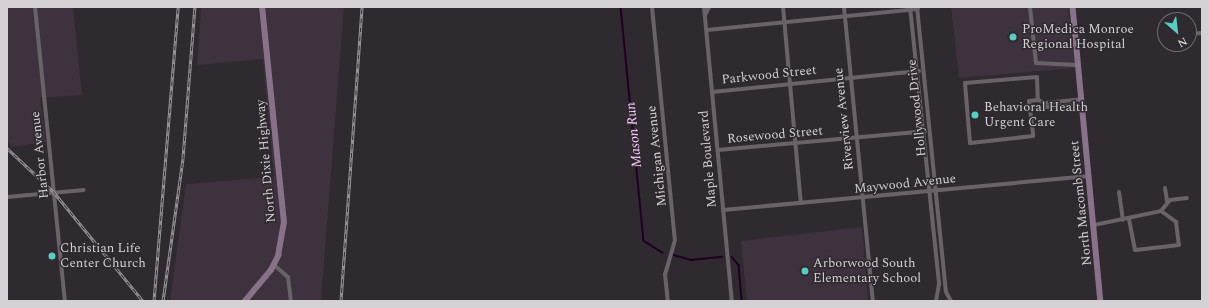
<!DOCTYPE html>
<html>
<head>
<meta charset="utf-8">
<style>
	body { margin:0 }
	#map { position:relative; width:1209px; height:308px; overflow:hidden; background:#2f2930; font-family:Spectral,serif }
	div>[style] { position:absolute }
	.built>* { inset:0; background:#3d323d }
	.stream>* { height:1.5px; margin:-0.75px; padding:0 0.75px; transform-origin:0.75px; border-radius:0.75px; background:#200123 }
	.street>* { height:4px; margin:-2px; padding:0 2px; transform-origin:2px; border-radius:2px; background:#696269 }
	.secondary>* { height:5.5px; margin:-2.75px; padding:0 2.75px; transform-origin:2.75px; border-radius:2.75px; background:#887189 }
	.rail>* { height:3px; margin-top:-1.5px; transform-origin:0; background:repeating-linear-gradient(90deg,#2f2930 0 4.5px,#9a959a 0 9px); box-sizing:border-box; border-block:1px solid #9a959a }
	.dots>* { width:11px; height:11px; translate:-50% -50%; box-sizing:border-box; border:2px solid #2f2930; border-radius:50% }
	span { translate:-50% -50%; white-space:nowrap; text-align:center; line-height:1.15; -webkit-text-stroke:3px #2f2930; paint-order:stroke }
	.poi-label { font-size:13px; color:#d4d0d4 }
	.left { translate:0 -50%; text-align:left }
	.street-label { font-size:13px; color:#d4d0d4 }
	.water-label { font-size:14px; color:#fccbfe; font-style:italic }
	.frame { position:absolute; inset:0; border:8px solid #d4d0d4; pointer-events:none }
	.north { position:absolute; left:1157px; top:12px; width:40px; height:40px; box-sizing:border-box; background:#2f2930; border:1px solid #716c72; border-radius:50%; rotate:152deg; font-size:11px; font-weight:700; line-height:16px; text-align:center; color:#d4d0d4 }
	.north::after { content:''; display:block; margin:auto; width:14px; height:18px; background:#58cec0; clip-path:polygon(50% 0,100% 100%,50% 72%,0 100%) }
</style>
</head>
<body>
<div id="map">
	<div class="built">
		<div style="clip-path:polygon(7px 7px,73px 7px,82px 95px,40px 98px,46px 142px,12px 147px,7px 141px)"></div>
		<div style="clip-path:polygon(201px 7px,344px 7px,321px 301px,170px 301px,186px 184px,274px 177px,263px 59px,197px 65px)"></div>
		<div style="clip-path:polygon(951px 7px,1068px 7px,1075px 68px,959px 78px)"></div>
		<div style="clip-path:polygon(862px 227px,868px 301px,747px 301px,741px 241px)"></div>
	</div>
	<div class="stream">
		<div style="left:621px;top:7px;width:235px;rotate:84.4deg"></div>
		<div style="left:644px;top:241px;width:22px;rotate:32deg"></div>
		<div style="left:674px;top:255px;width:18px;rotate:16deg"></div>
		<div style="left:691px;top:260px;width:31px;rotate:-6deg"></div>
		<div style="left:732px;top:257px;width:11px;rotate:49deg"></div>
		<div style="left:739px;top:265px;width:36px;rotate:85deg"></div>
	</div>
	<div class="street">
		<div style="left:35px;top:7px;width:296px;rotate:84.2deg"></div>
		<div style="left:652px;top:7px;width:234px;rotate:84.4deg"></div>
		<div style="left:675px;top:240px;width:35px;rotate:106deg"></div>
		<div style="left:665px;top:274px;width:27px;rotate:84deg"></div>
		<div style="left:704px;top:7px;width:295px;rotate:84.6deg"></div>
		<div style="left:783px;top:7px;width:197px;rotate:84.8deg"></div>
		<div style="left:844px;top:7px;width:295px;rotate:84.4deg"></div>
		<div style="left:910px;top:7px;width:279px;rotate:84deg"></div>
		<div style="left:939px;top:284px;width:17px;rotate:100deg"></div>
		<div style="left:917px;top:7px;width:286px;rotate:84.2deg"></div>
		<div style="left:946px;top:292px;width:10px;rotate:61deg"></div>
		<div style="left:1030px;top:7px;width:56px;rotate:83.9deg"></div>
		<div style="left:1036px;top:63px;width:42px;rotate:2.7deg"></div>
		<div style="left:705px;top:15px;width:9px;rotate:-63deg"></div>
		<div style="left:707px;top:30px;width:212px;rotate:-5.7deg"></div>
		<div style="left:1189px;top:34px;width:13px;rotate:-4deg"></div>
		<div style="left:1037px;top:77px;width:23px;rotate:88deg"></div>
		<div style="left:1038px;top:100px;width:9px;rotate:174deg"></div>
		<div style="left:1029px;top:101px;width:35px;rotate:83deg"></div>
		<div style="left:1033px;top:136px;width:63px;rotate:173.7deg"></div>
		<div style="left:970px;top:143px;width:60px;rotate:-94.8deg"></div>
		<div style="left:965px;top:83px;width:72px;rotate:-4.8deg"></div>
		<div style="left:712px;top:92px;width:208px;rotate:-5.8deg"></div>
		<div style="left:1038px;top:100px;width:8px;rotate:23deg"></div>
		<div style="left:1045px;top:103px;width:37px;rotate:-6deg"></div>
		<div style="left:1030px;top:108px;width:52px;rotate:-3.3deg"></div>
		<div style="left:718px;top:150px;width:208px;rotate:-5.2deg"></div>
		<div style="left:1165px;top:188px;width:13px;rotate:81deg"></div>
		<div style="left:1119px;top:192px;width:28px;rotate:82deg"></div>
		<div style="left:7px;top:197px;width:77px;rotate:-5.2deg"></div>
		<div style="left:723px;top:210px;width:368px;rotate:-5.3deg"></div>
		<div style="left:1161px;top:211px;width:14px;rotate:-51deg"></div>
		<div style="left:1170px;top:200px;width:17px;rotate:-7deg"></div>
		<div style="left:1094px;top:225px;width:68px;rotate:-11.8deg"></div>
		<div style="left:1161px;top:211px;width:19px;rotate:36deg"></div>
		<div style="left:1176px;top:222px;width:23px;rotate:83deg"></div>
		<div style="left:1179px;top:245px;width:44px;rotate:173.5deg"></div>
		<div style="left:1135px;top:250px;width:32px;rotate:-101deg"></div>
		<div style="left:274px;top:265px;width:18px;rotate:41deg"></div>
		<div style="left:288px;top:277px;width:24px;rotate:83deg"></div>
	</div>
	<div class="secondary">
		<div style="left:1073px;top:7px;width:295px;rotate:84.6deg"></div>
		<div style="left:245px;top:301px;width:40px;rotate:-50deg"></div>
		<div style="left:271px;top:270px;width:16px;rotate:-63deg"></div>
		<div style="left:278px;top:256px;width:34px;rotate:-80deg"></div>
		<div style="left:284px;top:223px;width:217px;rotate:-95.8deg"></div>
	</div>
	<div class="rail">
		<div style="left:7px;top:148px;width:63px;rotate:43.1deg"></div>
		<div style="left:53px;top:191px;width:142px;rotate:50.7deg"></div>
		<div style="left:154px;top:301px;width:295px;rotate:-85.3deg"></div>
		<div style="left:163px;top:301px;width:144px;rotate:-82deg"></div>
		<div style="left:183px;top:158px;width:151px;rotate:-85.5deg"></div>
		<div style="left:341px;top:301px;width:295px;rotate:-85.9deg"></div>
	</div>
	<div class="dots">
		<div style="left:1013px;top:37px;background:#58cec0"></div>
		<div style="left:975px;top:115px;background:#58cec0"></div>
		<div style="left:52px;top:256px;background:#58cec0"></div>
		<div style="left:805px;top:271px;background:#58cec0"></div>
	</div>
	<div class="poi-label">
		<span class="left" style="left:1022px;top:37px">ProMedica Monroe<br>Regional Hospital</span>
		<span class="left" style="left:984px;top:115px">Behavioral Health<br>Urgent Care</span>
		<span class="left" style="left:60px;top:256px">Christian Life<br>Center Church</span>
		<span class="left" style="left:813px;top:271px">Arborwood South<br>Elementary School</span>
	</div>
	<div class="street-label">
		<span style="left:769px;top:75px;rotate:-6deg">Parkwood Street</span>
		<span style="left:917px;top:108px;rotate:-96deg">Hollywood Drive</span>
		<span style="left:844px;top:119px;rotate:-96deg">Riverview Avenue</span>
		<span style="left:775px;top:135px;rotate:-5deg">Rosewood Street</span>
		<span style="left:40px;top:155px;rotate:-96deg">Harbor Avenue</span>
		<span style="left:657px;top:156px;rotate:-96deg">Michigan Avenue</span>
		<span style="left:708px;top:159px;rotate:-95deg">Maple Boulevard</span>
		<span style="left:266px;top:161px;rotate:-95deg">North Dixie Highway</span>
		<span style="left:905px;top:184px;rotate:-6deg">Maywood Avenue</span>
		<span style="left:1081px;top:203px;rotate:-96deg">North Macomb Street</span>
	</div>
	<div class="water-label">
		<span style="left:634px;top:135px;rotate:-96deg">Mason Run</span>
	</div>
	<div class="frame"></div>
	<div class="north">N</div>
</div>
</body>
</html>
